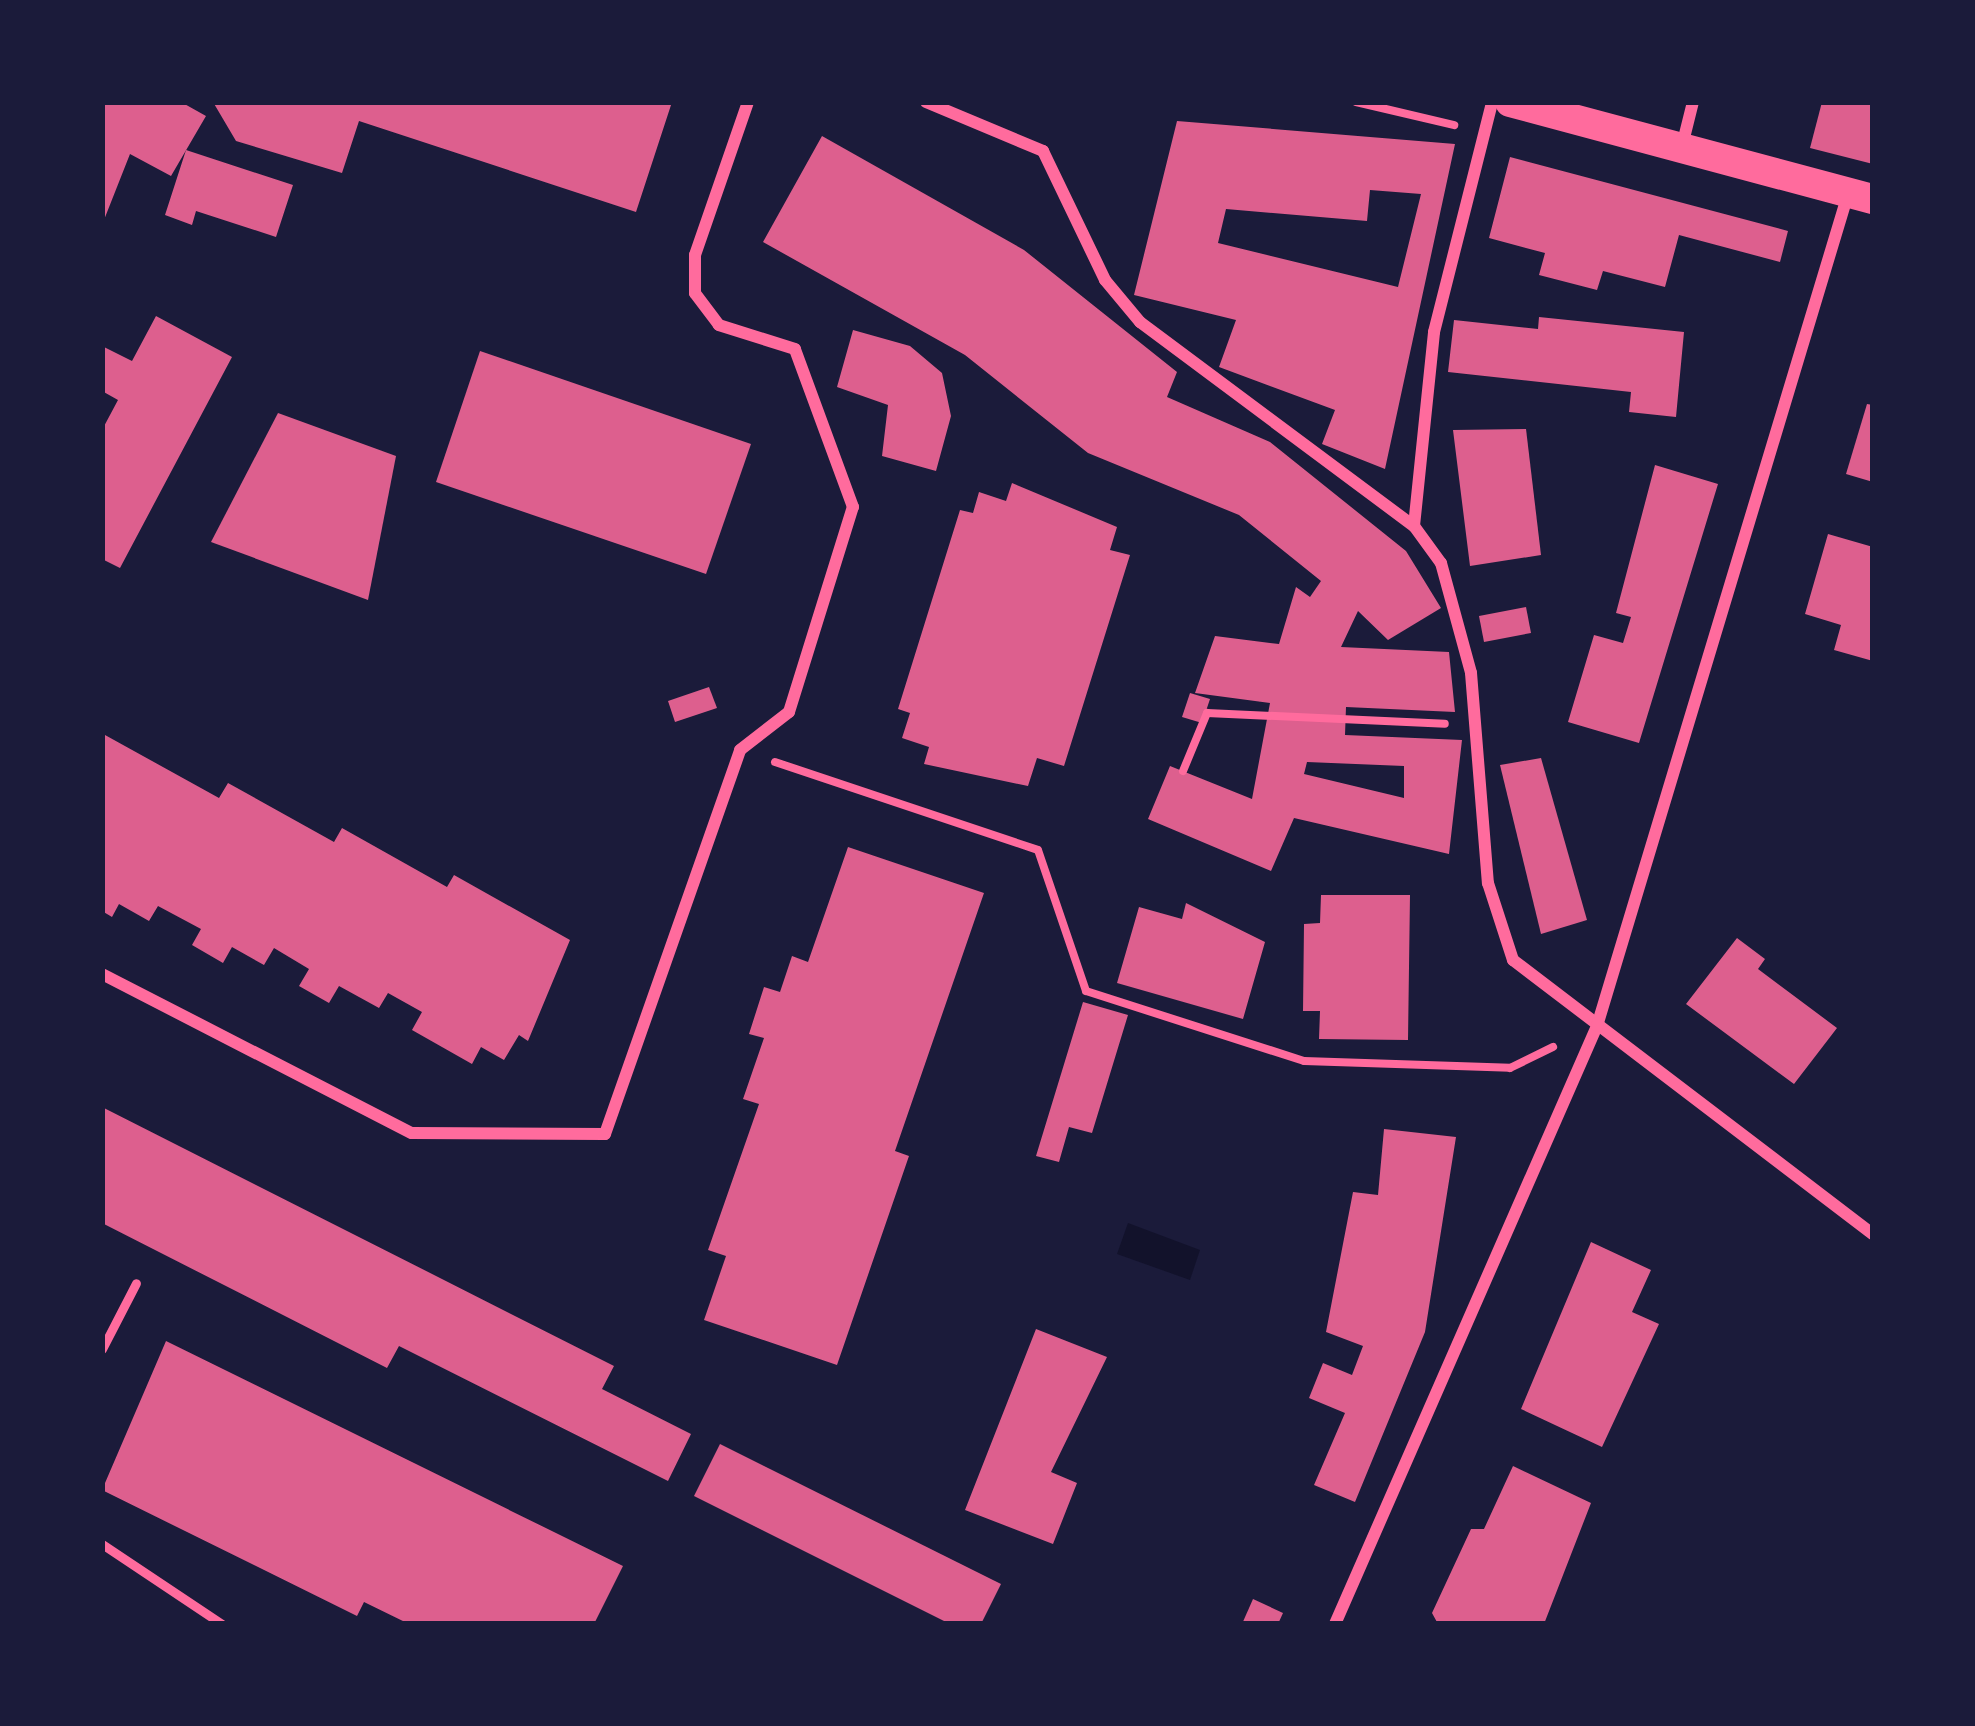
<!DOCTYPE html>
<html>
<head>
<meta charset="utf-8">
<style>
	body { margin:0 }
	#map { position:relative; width:1975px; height:1726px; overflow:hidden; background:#1b1b3a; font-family:"PT Sans",sans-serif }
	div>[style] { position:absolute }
	.water>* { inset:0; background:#12122b }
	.building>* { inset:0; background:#dd5f8e }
	.path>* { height:8px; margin:-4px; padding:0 4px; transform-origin:4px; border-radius:4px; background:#ff6b9d }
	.service>* { height:9px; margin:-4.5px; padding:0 4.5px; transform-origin:4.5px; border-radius:4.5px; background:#ff6b9d }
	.minor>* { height:12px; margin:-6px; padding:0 6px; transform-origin:6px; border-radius:6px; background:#ff6b9d }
	.primary>* { height:30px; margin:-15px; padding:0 15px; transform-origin:15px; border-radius:15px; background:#ff6b9d }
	span { translate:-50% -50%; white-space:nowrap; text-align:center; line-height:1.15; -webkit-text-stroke:12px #1b1b3a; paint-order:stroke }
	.frame { position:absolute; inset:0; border:105px solid #1b1b3a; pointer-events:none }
</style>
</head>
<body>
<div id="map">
	<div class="water">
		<div style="clip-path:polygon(1128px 1223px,1200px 1250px,1190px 1280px,1117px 1254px)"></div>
	</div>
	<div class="building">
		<div style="clip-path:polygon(102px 102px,181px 102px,206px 116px,171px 176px,130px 154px,102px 225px)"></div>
		<div style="clip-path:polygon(213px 102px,672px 102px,636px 212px,359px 121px,342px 173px,236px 141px)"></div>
		<div style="clip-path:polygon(1822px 102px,1873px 102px,1873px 164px,1810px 148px)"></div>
		<div style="clip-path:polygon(evenodd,1177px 121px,1455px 144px,1385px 469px,1322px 444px,1335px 410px,1219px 367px,1236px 320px,1134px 295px,1177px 121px,1370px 190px,1421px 194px,1398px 287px,1218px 243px,1226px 209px,1367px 221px,1370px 190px)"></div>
		<div style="clip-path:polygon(evenodd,822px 136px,1024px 250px,1177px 372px,1167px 397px,1270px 442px,1406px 551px,1441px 608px,1388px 640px,1358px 611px,1341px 647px,1449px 652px,1455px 712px,1346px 707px,1345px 735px,1462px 740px,1449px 854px,1294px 818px,1271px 871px,1148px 819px,1170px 766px,1252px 799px,1270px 703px,1195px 693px,1215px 636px,1279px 644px,1296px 587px,1310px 597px,1321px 581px,1239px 515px,1088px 453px,965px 355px,763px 242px,822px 136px,1307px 762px,1404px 766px,1404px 798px,1304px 774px,1307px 762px)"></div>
		<div style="clip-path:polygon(186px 150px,293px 185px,276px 237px,196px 211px,192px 225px,165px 215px)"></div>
		<div style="clip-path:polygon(1510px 157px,1788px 231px,1780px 262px,1679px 235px,1665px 287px,1603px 271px,1597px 290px,1539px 275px,1545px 253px,1489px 238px)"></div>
		<div style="clip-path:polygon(156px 316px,232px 357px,120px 568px,102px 559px,102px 430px,118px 400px,102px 391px,102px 346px,132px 361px)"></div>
		<div style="clip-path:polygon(1539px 317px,1684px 332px,1676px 417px,1629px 412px,1631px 392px,1448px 372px,1454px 320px,1538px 329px)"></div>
		<div style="clip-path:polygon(853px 330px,910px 346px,942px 373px,951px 416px,936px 471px,882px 456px,888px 405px,837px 387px)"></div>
		<div style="clip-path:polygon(480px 351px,751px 444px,706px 574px,436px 482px)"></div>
		<div style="clip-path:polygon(1867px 404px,1873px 405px,1873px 482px,1846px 474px)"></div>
		<div style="clip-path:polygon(278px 413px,396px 456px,368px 600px,211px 542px)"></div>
		<div style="clip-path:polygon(1526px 429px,1541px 555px,1470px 566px,1453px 430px)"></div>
		<div style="clip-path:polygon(1655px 465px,1718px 484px,1639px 743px,1568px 722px,1594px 635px,1623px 643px,1631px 617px,1616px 613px)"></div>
		<div style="clip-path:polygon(1012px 483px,1117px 527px,1110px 550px,1130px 555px,1064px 766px,1037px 758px,1028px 786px,924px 764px,929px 747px,902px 738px,910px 713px,898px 709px,960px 510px,973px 513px,979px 492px,1006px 501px)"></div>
		<div style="clip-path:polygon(1828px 534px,1873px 547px,1873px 661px,1834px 650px,1841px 625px,1805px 614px)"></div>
		<div style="clip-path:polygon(1526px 607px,1531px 633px,1484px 642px,1479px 616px)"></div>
		<div style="clip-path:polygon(709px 687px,717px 708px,675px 722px,668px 701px)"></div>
		<div style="clip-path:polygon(1190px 693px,1210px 699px,1202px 723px,1182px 717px)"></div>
		<div style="clip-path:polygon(105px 735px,219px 798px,228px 783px,334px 842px,342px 828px,447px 887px,454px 875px,570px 940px,528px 1041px,519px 1035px,504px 1060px,481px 1047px,472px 1064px,412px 1030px,422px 1012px,388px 993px,379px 1008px,339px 986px,329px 1003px,299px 986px,309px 969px,274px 948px,264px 965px,232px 947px,223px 963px,192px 945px,201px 929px,158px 906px,149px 921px,119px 904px,112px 917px,102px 911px)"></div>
		<div style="clip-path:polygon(1541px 758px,1587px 920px,1541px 934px,1500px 765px)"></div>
		<div style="clip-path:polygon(848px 847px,984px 893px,895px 1151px,909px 1156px,837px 1365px,704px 1320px,726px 1256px,708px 1250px,759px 1104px,743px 1099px,764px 1038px,749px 1034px,764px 987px,780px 992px,792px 956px,808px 962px)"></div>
		<div style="clip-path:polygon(1321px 895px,1410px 895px,1408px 1040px,1319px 1039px,1320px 1011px,1303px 1011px,1304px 924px,1320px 923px)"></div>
		<div style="clip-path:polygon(1186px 903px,1265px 942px,1243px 1019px,1117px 983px,1139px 907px,1182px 919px)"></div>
		<div style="clip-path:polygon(1737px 938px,1765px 959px,1758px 969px,1837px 1028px,1794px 1084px,1686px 1004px)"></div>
		<div style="clip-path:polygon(1083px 1002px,1128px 1015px,1092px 1133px,1069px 1127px,1059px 1162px,1036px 1156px)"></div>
		<div style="clip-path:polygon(102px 1107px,614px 1366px,602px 1389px,691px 1434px,668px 1481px,399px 1346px,387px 1368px,102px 1223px)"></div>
		<div style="clip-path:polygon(1384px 1129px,1456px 1137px,1425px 1332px,1355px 1502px,1314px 1485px,1345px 1413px,1309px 1398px,1323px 1363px,1352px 1375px,1363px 1346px,1326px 1332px,1353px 1192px,1378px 1195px)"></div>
		<div style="clip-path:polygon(1591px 1242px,1651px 1270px,1632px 1312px,1659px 1324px,1602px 1447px,1521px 1409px)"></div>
		<div style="clip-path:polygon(1036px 1329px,1107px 1357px,1051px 1472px,1077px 1483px,1053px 1544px,965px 1510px)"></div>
		<div style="clip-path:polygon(166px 1341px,623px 1566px,594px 1624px,409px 1624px,364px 1602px,357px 1616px,102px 1490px)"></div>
		<div style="clip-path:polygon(720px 1444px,1001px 1584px,981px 1624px,950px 1624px,694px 1496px)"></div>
		<div style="clip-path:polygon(1513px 1466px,1591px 1503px,1544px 1624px,1438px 1624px,1432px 1613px,1471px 1529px,1484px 1529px)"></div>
		<div style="clip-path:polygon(1253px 1599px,1283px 1613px,1278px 1624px,1242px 1624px)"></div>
	</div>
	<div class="path">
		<div style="left:1356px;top:102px;width:101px;rotate:13.2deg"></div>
		<div style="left:775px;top:762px;width:277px;rotate:18.5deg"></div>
		<div style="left:1038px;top:850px;width:149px;rotate:71.2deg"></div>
		<div style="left:1086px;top:991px;width:229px;rotate:17.8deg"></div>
		<div style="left:1304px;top:1061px;width:206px;rotate:1.9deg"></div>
		<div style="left:1510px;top:1068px;width:48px;rotate:-26deg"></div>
		<div style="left:1183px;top:771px;width:63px;rotate:-67.5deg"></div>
		<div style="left:1207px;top:713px;width:238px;rotate:2.6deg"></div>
	</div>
	<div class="service">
		<div style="left:102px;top:1349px;width:74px;rotate:-62.7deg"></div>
		<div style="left:102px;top:1544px;width:144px;rotate:33.7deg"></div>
	</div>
	<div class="minor">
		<div style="left:926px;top:102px;width:127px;rotate:22.7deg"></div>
		<div style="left:1043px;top:151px;width:143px;rotate:64.3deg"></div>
		<div style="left:1105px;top:280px;width:55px;rotate:50.2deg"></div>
		<div style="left:1140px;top:322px;width:342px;rotate:36.7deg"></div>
		<div style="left:1414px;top:526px;width:46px;rotate:53.9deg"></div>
		<div style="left:1441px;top:563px;width:114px;rotate:74.7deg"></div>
		<div style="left:1471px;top:673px;width:211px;rotate:85.4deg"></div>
		<div style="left:1488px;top:883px;width:81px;rotate:72deg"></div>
		<div style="left:1513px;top:960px;width:452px;rotate:37.3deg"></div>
		<div style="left:1682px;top:146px;width:45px;rotate:-76deg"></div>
		<div style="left:1414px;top:526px;width:195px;rotate:-84.1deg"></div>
		<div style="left:1434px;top:332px;width:237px;rotate:-75.8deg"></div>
		<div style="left:102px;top:974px;width:348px;rotate:27.2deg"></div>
		<div style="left:412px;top:1133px;width:193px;rotate:0.3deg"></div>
		<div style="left:605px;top:1134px;width:407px;rotate:-70.6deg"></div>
		<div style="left:740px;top:750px;width:62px;rotate:-37.8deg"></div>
		<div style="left:789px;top:712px;width:215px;rotate:-72.7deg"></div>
		<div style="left:853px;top:507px;width:168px;rotate:-110.2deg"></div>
		<div style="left:795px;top:349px;width:80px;rotate:-162.5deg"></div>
		<div style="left:719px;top:325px;width:40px;rotate:-127deg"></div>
		<div style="left:695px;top:293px;width:38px;rotate:-90deg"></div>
		<div style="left:695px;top:255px;width:162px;rotate:-70.9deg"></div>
		<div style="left:1335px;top:1624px;width:653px;rotate:-66.34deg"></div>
		<div style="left:1597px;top:1026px;width:869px;rotate:-73.21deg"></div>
	</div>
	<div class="primary">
		<div style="left:1510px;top:102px;width:376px;rotate:15deg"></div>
	</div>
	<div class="frame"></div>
</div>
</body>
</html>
